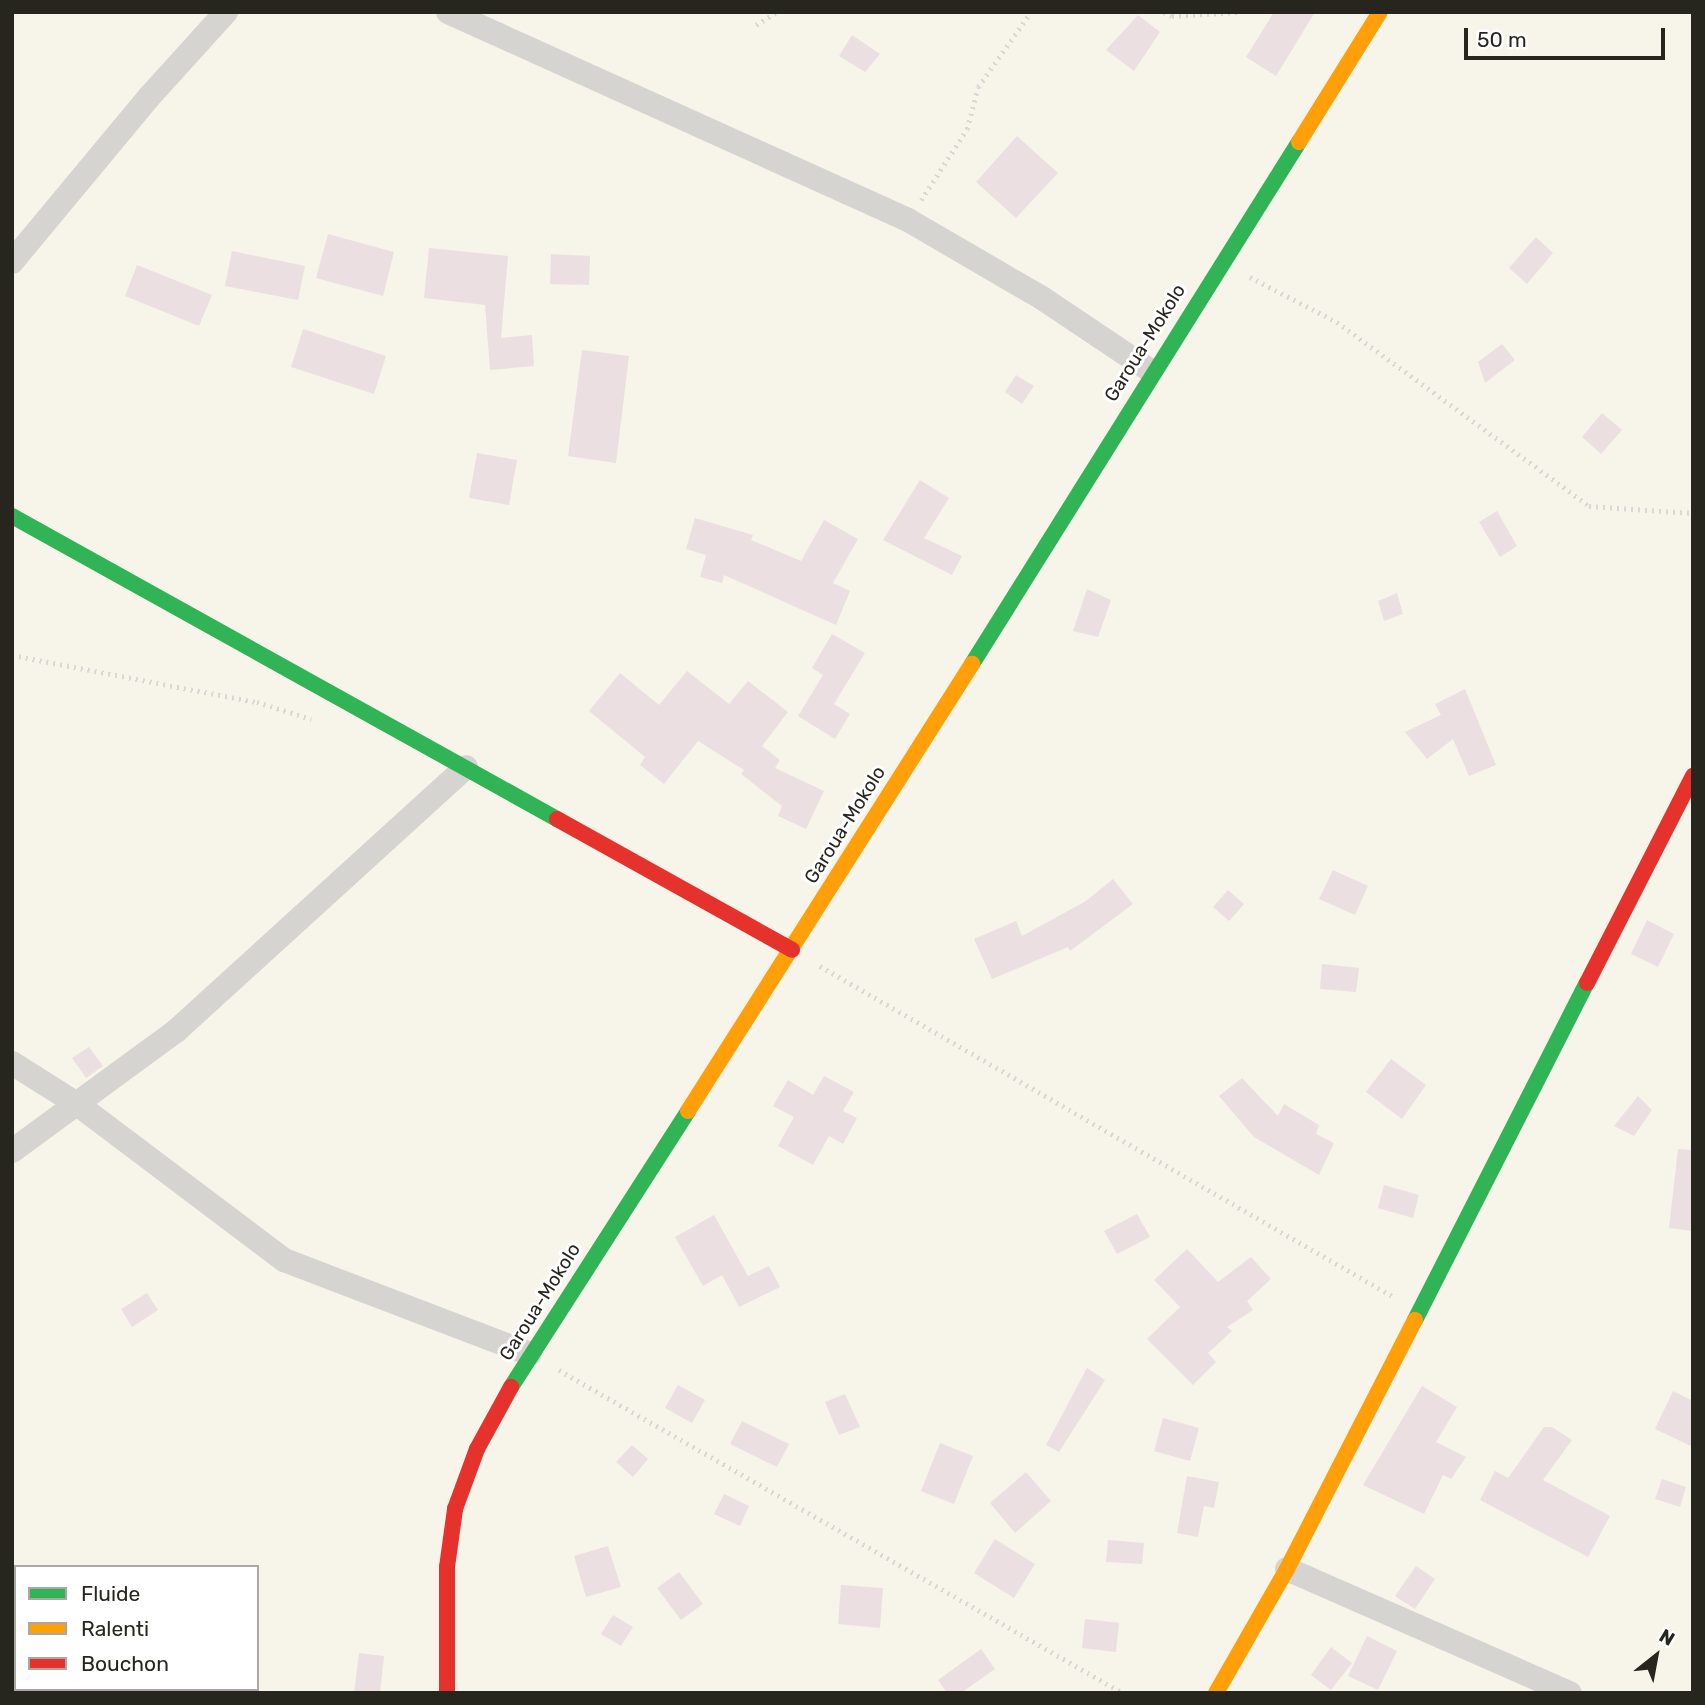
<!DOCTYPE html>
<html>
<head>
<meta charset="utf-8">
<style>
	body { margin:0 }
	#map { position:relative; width:1705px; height:1705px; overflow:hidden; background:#f7f4e9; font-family:Rubik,sans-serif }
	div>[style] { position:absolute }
	.building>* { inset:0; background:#ecdfe2 }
	.path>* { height:4.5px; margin-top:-2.25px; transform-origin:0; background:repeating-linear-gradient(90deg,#d9d8d5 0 2px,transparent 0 7px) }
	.street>* { height:24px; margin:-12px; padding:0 12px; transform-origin:12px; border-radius:12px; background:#d5d4d1 }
	.fast>* { height:16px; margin:-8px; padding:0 8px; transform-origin:8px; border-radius:8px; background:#30b455 }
	.slow>* { height:16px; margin:-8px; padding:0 8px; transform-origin:8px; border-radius:8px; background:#ff9f0a }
	.jam>* { height:16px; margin:-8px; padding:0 8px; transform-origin:8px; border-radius:8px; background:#e5322d }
	span { translate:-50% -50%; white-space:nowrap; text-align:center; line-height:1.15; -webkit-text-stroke:6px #fff; paint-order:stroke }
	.street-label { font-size:19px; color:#27261e }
	.frame { position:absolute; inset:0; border:14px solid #27261e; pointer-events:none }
	.legend { position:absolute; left:14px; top:1565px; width:245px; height:126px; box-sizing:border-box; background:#fff; border:2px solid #a9a8a5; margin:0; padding:9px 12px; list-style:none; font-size:21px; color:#27261e }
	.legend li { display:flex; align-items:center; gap:14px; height:35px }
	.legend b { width:35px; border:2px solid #a9a8a5 }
	.north { position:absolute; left:1621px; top:1621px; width:70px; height:70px; -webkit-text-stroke:5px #fff; paint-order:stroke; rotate:31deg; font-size:19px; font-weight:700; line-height:28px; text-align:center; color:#27261e }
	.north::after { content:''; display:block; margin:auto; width:24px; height:32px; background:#27261e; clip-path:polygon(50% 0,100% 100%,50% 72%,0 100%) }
	.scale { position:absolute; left:1464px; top:28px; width:201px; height:32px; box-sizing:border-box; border:4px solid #27261e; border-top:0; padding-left:9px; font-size:21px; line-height:24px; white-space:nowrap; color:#27261e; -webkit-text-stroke:5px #fff; paint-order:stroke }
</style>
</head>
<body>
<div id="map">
	<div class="building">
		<div style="clip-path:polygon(1274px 12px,1315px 12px,1276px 76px,1246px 57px)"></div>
		<div style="clip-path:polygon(1138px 15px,1160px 32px,1134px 71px,1106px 50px)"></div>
		<div style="clip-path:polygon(852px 35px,880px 54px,865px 72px,839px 56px)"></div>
		<div style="clip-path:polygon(1017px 136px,1058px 173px,1016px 218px,976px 182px)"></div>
		<div style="clip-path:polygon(328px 234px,394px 252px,383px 296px,316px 278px)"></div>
		<div style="clip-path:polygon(1536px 237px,1553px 253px,1527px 284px,1509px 268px)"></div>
		<div style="clip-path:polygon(429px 248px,508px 256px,501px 338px,532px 335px,534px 366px,490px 370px,485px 305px,424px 298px)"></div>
		<div style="clip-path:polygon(232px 251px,305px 266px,298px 300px,225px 286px)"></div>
		<div style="clip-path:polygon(551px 254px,590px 256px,589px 285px,550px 284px)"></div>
		<div style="clip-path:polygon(137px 265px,212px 295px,199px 326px,125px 296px)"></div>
		<div style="clip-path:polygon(303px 329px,386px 356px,374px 394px,291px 367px)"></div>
		<div style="clip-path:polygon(1502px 344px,1515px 360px,1485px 383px,1478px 362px)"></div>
		<div style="clip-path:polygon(582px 350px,629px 356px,616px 463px,568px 456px)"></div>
		<div style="clip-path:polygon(1016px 375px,1034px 386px,1022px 404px,1005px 392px)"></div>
		<div style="clip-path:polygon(1602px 413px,1622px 430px,1601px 454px,1582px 437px)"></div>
		<div style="clip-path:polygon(477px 453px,517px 460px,509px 505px,469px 498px)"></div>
		<div style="clip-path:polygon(920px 480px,949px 498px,924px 538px,962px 556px,952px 575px,883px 540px)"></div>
		<div style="clip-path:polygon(1497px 511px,1517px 546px,1500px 557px,1479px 522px)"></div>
		<div style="clip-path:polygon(695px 518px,753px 535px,751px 540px,801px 561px,824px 520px,858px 539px,833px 583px,850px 591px,836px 625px,724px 575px,722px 583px,700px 577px,706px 555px,686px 549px)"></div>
		<div style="clip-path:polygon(1087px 589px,1111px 600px,1098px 637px,1073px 631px)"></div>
		<div style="clip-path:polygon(1397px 593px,1403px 614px,1384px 621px,1378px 601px)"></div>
		<div style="clip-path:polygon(832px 634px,865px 653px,834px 704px,850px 714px,835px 739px,798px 716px,823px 675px,812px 668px)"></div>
		<div style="clip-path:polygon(687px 671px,729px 704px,748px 681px,788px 712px,762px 746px,780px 760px,775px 768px,824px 791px,806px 829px,778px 816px,782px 806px,741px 774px,744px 770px,698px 741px,664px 784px,640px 765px,645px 757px,589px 711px,620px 673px,659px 705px)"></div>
		<div style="clip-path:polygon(1465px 689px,1496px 765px,1469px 776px,1453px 739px,1427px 759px,1405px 732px,1441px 715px,1435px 704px)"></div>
		<div style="clip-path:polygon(1333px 870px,1368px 886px,1355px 915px,1319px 899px)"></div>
		<div style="clip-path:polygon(1113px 879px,1133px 904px,1070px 951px,1068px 947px,992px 979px,974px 939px,1016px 921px,1022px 936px,1086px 901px)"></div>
		<div style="clip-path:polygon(1228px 890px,1244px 904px,1229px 921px,1213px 907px)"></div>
		<div style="clip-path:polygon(1647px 920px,1674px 934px,1658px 967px,1631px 954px)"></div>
		<div style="clip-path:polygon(1322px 964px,1359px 968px,1356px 992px,1320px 989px)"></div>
		<div style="clip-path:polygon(89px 1047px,103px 1066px,86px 1078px,72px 1058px)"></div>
		<div style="clip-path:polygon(1391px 1059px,1426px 1085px,1402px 1119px,1366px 1092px)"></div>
		<div style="clip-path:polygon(824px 1076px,854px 1092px,843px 1111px,857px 1118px,843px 1144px,829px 1136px,813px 1165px,778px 1146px,794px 1117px,773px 1106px,788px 1080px,813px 1095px)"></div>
		<div style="clip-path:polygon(1242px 1078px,1278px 1116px,1284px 1104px,1319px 1125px,1316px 1134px,1334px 1143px,1319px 1175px,1254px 1137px,1219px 1096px)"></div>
		<div style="clip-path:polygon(1638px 1096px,1652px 1110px,1634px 1136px,1614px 1126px)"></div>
		<div style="clip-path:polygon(1678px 1149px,1693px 1150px,1693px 1231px,1669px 1228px)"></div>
		<div style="clip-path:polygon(1384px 1185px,1419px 1195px,1413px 1218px,1378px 1208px)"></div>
		<div style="clip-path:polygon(1137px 1214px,1150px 1237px,1117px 1254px,1104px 1231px)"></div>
		<div style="clip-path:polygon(714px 1215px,748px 1276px,769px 1266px,780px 1287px,739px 1307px,722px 1275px,703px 1286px,675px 1237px)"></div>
		<div style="clip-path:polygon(1187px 1249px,1218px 1282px,1251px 1257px,1271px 1279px,1247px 1301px,1253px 1310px,1227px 1327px,1232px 1331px,1208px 1353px,1216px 1362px,1193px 1385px,1147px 1339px,1180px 1307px,1154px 1280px)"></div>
		<div style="clip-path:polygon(147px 1293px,158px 1310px,132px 1327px,121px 1309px)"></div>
		<div style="clip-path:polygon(1087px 1368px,1105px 1380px,1059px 1452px,1046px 1445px)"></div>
		<div style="clip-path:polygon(678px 1385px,705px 1400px,692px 1423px,665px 1408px)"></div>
		<div style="clip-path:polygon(1422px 1386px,1457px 1407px,1436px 1442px,1466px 1457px,1451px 1479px,1443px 1475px,1424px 1514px,1363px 1485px)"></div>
		<div style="clip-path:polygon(1673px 1391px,1693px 1401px,1693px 1447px,1655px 1429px)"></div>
		<div style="clip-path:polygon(845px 1394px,860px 1427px,839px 1435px,825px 1402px)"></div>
		<div style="clip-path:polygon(1163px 1418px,1199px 1428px,1190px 1461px,1154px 1451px)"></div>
		<div style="clip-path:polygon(742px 1421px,789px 1444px,777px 1467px,730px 1444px)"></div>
		<div style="clip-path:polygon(1544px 1427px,1552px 1427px,1572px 1440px,1543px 1480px,1610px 1516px,1588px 1557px,1480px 1500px,1495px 1471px,1508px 1478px)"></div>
		<div style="clip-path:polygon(940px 1443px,973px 1456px,954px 1504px,921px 1491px)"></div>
		<div style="clip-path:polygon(632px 1445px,648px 1459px,633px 1477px,616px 1462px)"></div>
		<div style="clip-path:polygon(1026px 1472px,1051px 1501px,1015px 1533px,990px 1503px)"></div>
		<div style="clip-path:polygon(1187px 1476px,1219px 1482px,1214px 1508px,1204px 1506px,1198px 1537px,1177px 1533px)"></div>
		<div style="clip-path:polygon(1662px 1479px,1686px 1487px,1680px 1507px,1655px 1499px)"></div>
		<div style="clip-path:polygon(724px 1494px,749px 1506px,740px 1526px,714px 1514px)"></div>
		<div style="clip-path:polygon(995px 1539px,1035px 1564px,1014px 1598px,974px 1573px)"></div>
		<div style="clip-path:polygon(1108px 1540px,1144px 1543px,1142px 1564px,1106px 1562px)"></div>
		<div style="clip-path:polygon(608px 1546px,621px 1587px,586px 1597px,574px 1556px)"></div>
		<div style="clip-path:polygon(1416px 1566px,1435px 1579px,1415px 1609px,1395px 1596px)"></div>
		<div style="clip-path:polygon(679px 1572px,703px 1604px,681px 1620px,657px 1588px)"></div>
		<div style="clip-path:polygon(841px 1585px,883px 1588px,880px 1628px,838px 1624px)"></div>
		<div style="clip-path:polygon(613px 1615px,633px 1627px,621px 1646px,601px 1634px)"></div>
		<div style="clip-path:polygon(1085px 1619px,1119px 1623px,1116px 1652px,1082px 1648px)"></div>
		<div style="clip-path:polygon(1367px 1636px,1397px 1651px,1378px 1690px,1348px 1676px)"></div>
		<div style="clip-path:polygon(1331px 1647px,1352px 1663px,1331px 1690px,1311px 1675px)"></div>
		<div style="clip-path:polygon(981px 1649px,995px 1669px,961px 1693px,947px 1693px,938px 1680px)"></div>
		<div style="clip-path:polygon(359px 1653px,384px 1656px,380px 1693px,354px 1693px)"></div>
	</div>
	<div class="path">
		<div style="left:1164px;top:12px;width:9px;rotate:27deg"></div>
		<div style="left:1172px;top:16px;width:67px;rotate:-3.4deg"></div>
		<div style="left:756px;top:25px;width:25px;rotate:-32deg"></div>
		<div style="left:921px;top:200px;width:85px;rotate:-57.1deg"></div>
		<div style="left:967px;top:129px;width:43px;rotate:-75.3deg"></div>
		<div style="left:978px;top:87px;width:92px;rotate:-54.8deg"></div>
		<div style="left:1250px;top:277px;width:98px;rotate:27.3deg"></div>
		<div style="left:1337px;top:322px;width:312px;rotate:36.1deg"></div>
		<div style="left:1589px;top:506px;width:104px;rotate:3.9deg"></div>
		<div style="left:12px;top:655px;width:249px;rotate:10.9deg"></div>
		<div style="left:257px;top:702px;width:57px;rotate:17.5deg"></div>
		<div style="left:820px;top:966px;width:663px;rotate:29.97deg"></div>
		<div style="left:559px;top:1370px;width:650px;rotate:29.8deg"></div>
	</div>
	<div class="street">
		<div style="left:448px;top:12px;width:505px;rotate:24.33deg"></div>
		<div style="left:908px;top:220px;width:155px;rotate:30.2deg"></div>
		<div style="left:1042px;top:298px;width:131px;rotate:33.8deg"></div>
		<div style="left:12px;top:262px;width:214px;rotate:-50.3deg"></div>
		<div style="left:149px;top:97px;width:115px;rotate:-47.8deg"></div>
		<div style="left:12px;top:1063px;width:77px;rotate:32.2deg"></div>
		<div style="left:77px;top:1104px;width:259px;rotate:37deg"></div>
		<div style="left:284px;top:1260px;width:263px;rotate:20.9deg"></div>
		<div style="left:12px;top:1151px;width:203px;rotate:-36.2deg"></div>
		<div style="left:176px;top:1031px;width:392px;rotate:-42.3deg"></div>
		<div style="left:1287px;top:1569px;width:309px;rotate:23.7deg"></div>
	</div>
	<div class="fast">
		<div style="left:12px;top:516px;width:624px;rotate:29.07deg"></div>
		<div style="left:972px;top:664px;width:616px;rotate:-57.94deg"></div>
		<div style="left:1415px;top:1320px;width:378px;rotate:-63deg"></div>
		<div style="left:511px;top:1387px;width:328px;rotate:-57.3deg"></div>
	</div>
	<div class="slow">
		<div style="left:1299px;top:142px;width:153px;rotate:-58.1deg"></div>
		<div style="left:688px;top:1111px;width:530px;rotate:-57.57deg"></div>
		<div style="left:1216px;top:1693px;width:143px;rotate:-60.2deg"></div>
		<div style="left:1287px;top:1569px;width:280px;rotate:-62.8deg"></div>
	</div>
	<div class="jam">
		<div style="left:557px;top:819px;width:269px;rotate:29.1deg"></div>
		<div style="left:1587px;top:983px;width:233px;rotate:-62.9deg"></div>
		<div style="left:447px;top:1693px;width:126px;rotate:-90deg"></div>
		<div style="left:447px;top:1567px;width:59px;rotate:-82.1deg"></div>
		<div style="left:455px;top:1509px;width:64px;rotate:-69.9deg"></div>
		<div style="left:477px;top:1449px;width:71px;rotate:-61.3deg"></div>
	</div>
	<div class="street-label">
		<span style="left:1145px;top:343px;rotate:-58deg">Garoua-Mokolo</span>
		<span style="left:845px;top:825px;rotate:-58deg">Garoua-Mokolo</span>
		<span style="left:540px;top:1302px;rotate:-58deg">Garoua-Mokolo</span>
	</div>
	<div class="frame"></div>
	<ul class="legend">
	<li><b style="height:9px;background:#30b455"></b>Fluide</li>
	<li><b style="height:9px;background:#ff9f0a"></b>Ralenti</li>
	<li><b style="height:9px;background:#e5322d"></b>Bouchon</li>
	</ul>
	<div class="north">N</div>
	<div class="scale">50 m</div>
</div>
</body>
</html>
